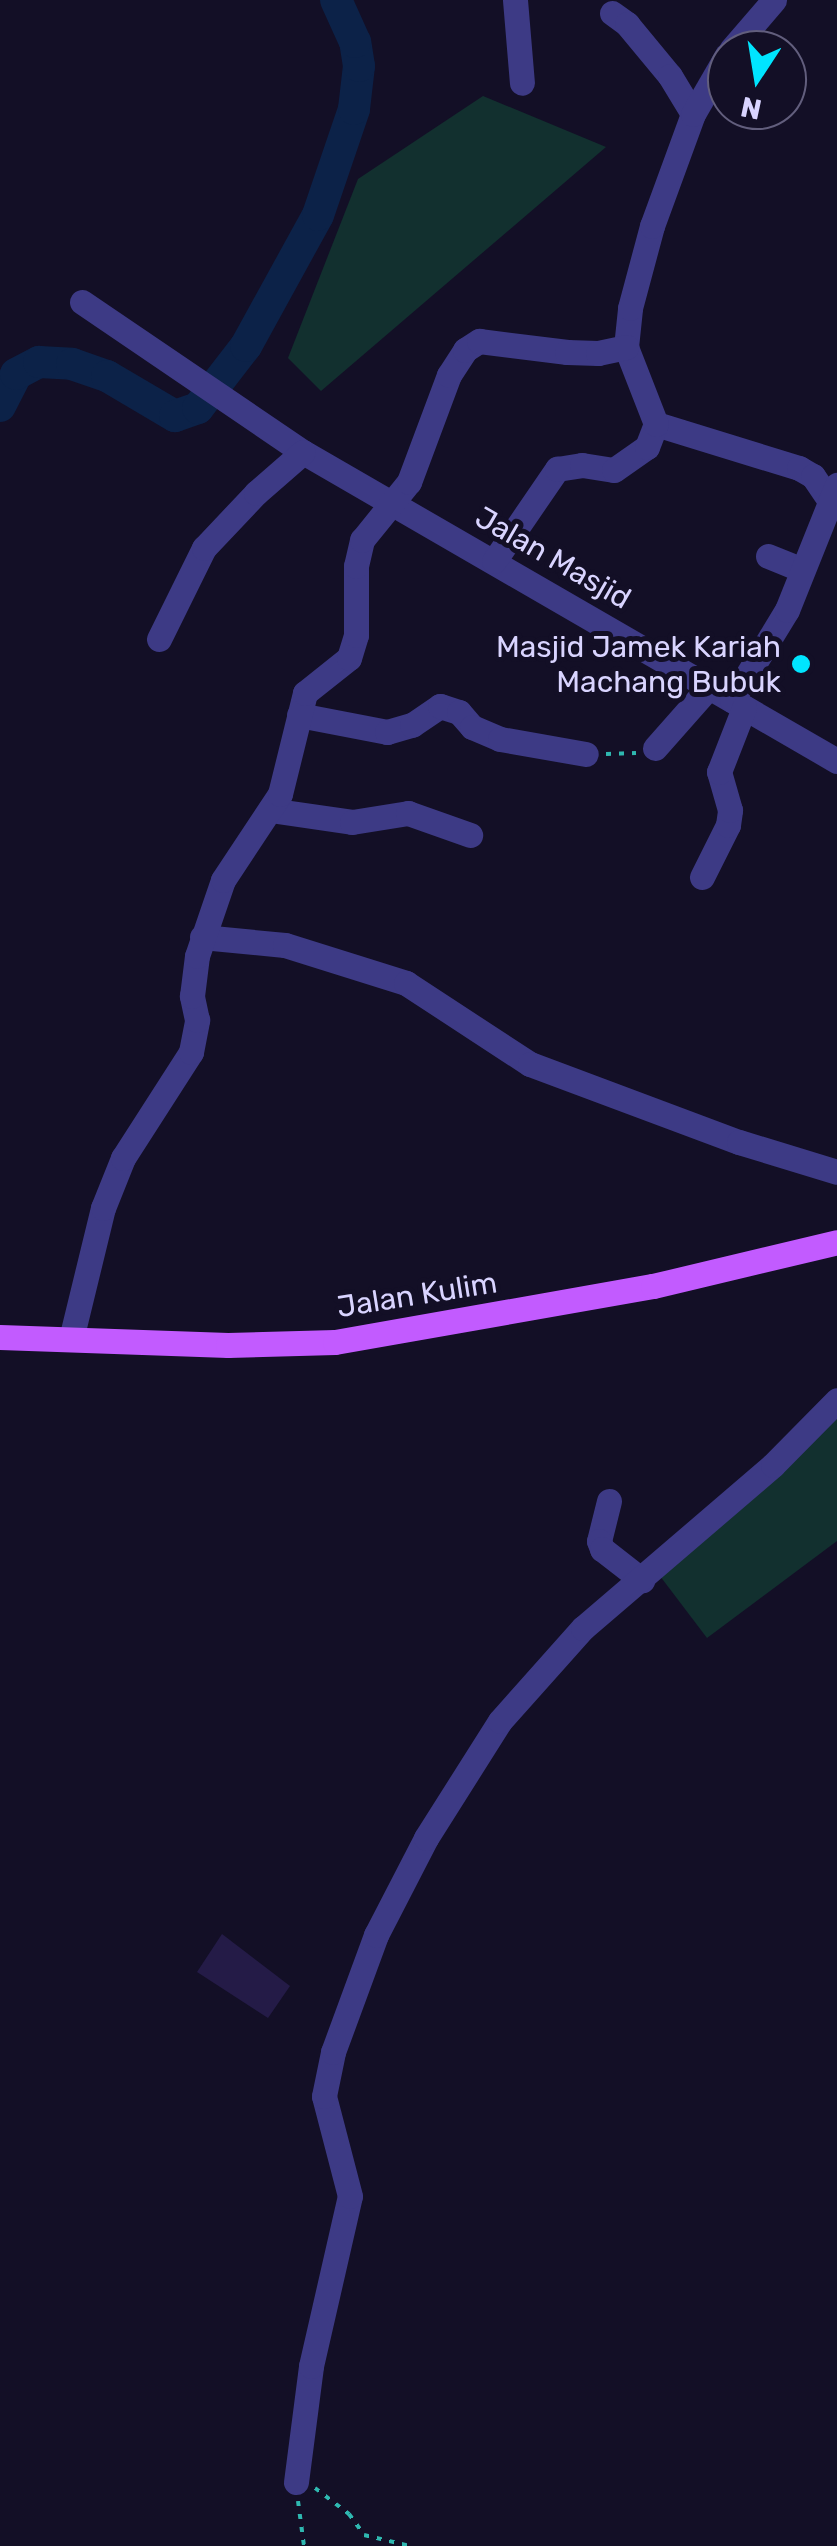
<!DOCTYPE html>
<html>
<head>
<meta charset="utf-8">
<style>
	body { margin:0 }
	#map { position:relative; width:837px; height:2546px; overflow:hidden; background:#130f26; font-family:Rubik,sans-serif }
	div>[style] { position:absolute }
	.green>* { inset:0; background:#12302f }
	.river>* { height:32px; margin:-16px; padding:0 16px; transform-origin:16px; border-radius:16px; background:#0c2248 }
	.building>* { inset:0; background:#241b47 }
	.path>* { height:4px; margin-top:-2px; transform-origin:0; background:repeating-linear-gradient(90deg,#2fb8b0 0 5px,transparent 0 13px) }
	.minor>* { height:25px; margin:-12.5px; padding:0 12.5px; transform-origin:12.5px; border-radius:12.5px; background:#3d3a85 }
	.major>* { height:25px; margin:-12.5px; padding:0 12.5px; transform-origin:12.5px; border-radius:12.5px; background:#c25bff }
	.dots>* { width:28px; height:28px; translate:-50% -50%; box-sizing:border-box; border:5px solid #130f26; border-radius:50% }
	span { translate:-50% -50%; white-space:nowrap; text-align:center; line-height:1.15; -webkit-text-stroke:10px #130f26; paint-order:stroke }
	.street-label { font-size:30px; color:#d9d4ff }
	.poi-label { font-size:30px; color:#d9d4ff }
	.right { translate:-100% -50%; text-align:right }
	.north { position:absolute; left:707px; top:30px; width:100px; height:100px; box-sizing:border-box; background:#130f26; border:2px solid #625e7d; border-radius:50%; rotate:192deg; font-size:28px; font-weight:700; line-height:40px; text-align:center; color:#d9d4ff }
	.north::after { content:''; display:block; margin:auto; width:35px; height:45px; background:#00e5ff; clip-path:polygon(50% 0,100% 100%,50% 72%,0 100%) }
</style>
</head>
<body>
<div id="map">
	<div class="green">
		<div style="clip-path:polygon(483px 96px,606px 147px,321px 391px,288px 358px,358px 179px)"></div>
		<div style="clip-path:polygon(837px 1412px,837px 1541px,707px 1638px,660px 1576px)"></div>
	</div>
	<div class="river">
		<div style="left:0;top:406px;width:36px;rotate:-63deg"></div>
		<div style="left:16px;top:374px;width:26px;rotate:-28deg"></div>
		<div style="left:39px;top:362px;width:33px;rotate:3deg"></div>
		<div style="left:72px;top:364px;width:37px;rotate:19deg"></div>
		<div style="left:107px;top:376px;width:79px;rotate:30.5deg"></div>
		<div style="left:175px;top:416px;width:24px;rotate:-19deg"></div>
		<div style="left:198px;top:408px;width:78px;rotate:-52.3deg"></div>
		<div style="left:246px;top:346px;width:149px;rotate:-61.2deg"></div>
		<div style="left:318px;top:215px;width:112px;rotate:-71.2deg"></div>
		<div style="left:354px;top:109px;width:43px;rotate:-83.4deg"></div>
		<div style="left:359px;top:66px;width:24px;rotate:-99deg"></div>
		<div style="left:355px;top:42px;width:46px;rotate:-114.3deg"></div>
	</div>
	<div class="building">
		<div style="clip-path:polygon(222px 1934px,290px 1986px,268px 2018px,197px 1972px)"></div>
	</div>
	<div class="path">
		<div style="left:606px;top:754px;width:30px;rotate:-2deg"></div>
		<div style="left:315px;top:2488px;width:43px;rotate:37.4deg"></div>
		<div style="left:349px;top:2514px;width:26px;rotate:54deg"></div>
		<div style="left:364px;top:2535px;width:47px;rotate:13.4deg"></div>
		<div style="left:298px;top:2501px;width:45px;rotate:82.4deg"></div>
	</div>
	<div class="minor">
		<div style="left:515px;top:0;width:83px;rotate:85.2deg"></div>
		<div style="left:612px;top:13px;width:19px;rotate:36deg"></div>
		<div style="left:627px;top:24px;width:67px;rotate:50.4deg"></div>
		<div style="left:670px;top:76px;width:44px;rotate:58.8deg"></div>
		<div style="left:731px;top:50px;width:66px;rotate:-49.3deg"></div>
		<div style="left:82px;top:302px;width:267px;rotate:34.2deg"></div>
		<div style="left:303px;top:452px;width:617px;rotate:30.06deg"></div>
		<div style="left:656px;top:424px;width:150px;rotate:17.1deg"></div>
		<div style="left:799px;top:468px;width:16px;rotate:30deg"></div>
		<div style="left:813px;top:476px;width:30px;rotate:56deg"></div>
		<div style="left:830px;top:501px;width:7px;rotate:16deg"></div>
		<div style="left:768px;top:556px;width:37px;rotate:22deg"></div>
		<div style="left:494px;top:561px;width:112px;rotate:-55.6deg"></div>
		<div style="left:557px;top:469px;width:25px;rotate:-9deg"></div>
		<div style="left:582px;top:465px;width:32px;rotate:9deg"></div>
		<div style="left:614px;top:470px;width:40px;rotate:-34.9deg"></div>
		<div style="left:647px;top:447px;width:25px;rotate:-69deg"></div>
		<div style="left:656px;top:424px;width:83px;rotate:-111.3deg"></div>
		<div style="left:626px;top:347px;width:39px;rotate:-84deg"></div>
		<div style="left:630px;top:308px;width:85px;rotate:-75deg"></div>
		<div style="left:652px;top:226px;width:119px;rotate:-69.9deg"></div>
		<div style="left:693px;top:114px;width:68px;rotate:-60deg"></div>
		<div style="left:159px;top:639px;width:102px;rotate:-63.7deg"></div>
		<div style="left:204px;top:548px;width:76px;rotate:-46.6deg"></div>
		<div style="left:256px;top:493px;width:62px;rotate:-41.1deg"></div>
		<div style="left:732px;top:700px;width:105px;rotate:-58.6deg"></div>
		<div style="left:787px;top:610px;width:135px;rotate:-68.2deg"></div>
		<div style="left:299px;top:715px;width:90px;rotate:10.9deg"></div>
		<div style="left:387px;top:732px;width:26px;rotate:-16deg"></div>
		<div style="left:412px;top:725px;width:34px;rotate:-34deg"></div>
		<div style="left:440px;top:706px;width:20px;rotate:18deg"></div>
		<div style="left:459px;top:712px;width:20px;rotate:49deg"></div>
		<div style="left:472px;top:727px;width:30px;rotate:23deg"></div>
		<div style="left:500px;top:739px;width:87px;rotate:9.9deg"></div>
		<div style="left:655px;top:748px;width:81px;rotate:-48.5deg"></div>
		<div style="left:270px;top:810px;width:83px;rotate:8.3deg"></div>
		<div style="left:352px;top:822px;width:57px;rotate:-9.1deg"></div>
		<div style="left:408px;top:813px;width:66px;rotate:19.5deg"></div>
		<div style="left:702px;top:877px;width:58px;rotate:-63.4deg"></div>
		<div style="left:728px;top:825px;width:15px;rotate:-82deg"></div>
		<div style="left:730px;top:810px;width:40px;rotate:-106deg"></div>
		<div style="left:719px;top:772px;width:69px;rotate:-68.7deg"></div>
		<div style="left:202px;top:937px;width:83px;rotate:5.5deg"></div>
		<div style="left:285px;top:945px;width:127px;rotate:17.4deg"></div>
		<div style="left:406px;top:983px;width:148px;rotate:33.2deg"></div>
		<div style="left:530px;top:1064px;width:223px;rotate:20.5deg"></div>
		<div style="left:739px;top:1142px;width:102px;rotate:17deg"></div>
		<div style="left:71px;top:1339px;width:135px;rotate:-76.3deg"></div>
		<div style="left:103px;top:1208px;width:54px;rotate:-68.2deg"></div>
		<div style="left:123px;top:1158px;width:126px;rotate:-57.3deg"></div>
		<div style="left:191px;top:1052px;width:33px;rotate:-79deg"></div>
		<div style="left:197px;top:1020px;width:25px;rotate:-102deg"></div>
		<div style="left:192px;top:996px;width:40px;rotate:-82.9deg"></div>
		<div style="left:197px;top:956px;width:80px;rotate:-71.1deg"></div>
		<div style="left:223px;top:880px;width:103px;rotate:-56.5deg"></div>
		<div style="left:280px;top:794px;width:104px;rotate:-76.1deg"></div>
		<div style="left:305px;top:693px;width:56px;rotate:-38.5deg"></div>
		<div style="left:349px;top:658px;width:24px;rotate:-73deg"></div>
		<div style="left:356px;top:635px;width:69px;rotate:-90deg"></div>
		<div style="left:356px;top:566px;width:27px;rotate:-77deg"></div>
		<div style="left:362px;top:540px;width:75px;rotate:-51deg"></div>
		<div style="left:409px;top:482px;width:114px;rotate:-69.5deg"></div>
		<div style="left:449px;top:375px;width:30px;rotate:-57deg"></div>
		<div style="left:465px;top:350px;width:17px;rotate:-33deg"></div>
		<div style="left:479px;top:341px;width:89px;rotate:7.1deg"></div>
		<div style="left:567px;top:352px;width:31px;rotate:2deg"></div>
		<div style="left:598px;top:353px;width:29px;rotate:-12deg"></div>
		<div style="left:609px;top:1501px;width:41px;rotate:104deg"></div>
		<div style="left:599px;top:1541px;width:9px;rotate:69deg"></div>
		<div style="left:602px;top:1549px;width:51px;rotate:37.8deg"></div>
		<div style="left:296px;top:2482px;width:117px;rotate:-82.6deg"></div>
		<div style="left:311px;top:2366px;width:174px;rotate:-77.1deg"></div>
		<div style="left:350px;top:2196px;width:103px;rotate:-104.6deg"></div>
		<div style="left:324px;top:2096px;width:45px;rotate:-78.4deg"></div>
		<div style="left:333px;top:2052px;width:125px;rotate:-69.8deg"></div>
		<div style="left:376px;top:1935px;width:109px;rotate:-62.7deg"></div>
		<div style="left:426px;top:1838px;width:138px;rotate:-57.7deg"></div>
		<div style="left:500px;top:1721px;width:125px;rotate:-48.3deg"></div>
		<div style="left:583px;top:1628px;width:250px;rotate:-40.6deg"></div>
		<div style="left:773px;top:1465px;width:91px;rotate:-45.4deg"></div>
	</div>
	<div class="major">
		<div style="left:0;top:1337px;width:228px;rotate:2deg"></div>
		<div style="left:228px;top:1345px;width:107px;rotate:-1.6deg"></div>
		<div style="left:335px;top:1342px;width:323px;rotate:-10deg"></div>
		<div style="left:653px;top:1286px;width:189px;rotate:-13.4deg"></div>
	</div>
	<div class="dots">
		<div style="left:801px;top:664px;background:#00e5ff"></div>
	</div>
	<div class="street-label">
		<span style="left:553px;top:558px;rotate:30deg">Jalan Masjid</span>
		<span style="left:417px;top:1295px;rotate:-9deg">Jalan Kulim</span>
	</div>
	<div class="poi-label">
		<span class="right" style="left:781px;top:664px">Masjid Jamek Kariah<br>Machang Bubuk</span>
	</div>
	<div class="north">N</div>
</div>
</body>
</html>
